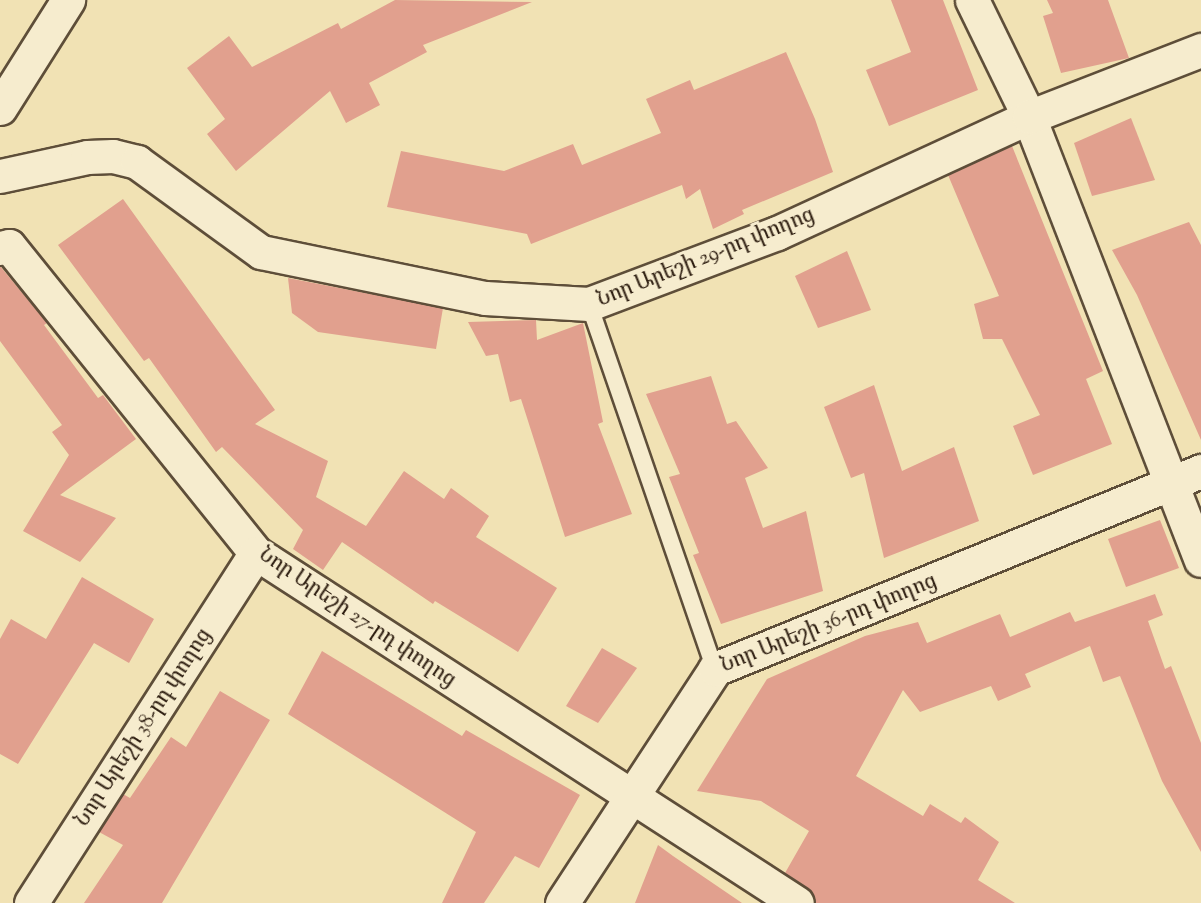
<!DOCTYPE html>
<html>
<head>
<meta charset="utf-8">
<style>
	body { margin:0 }
	#map { position:relative; width:1201px; height:903px; overflow:hidden; background:#f1e2b4; font-family:"Sorts Mill Goudy","Noto Serif Armenian",serif }
	div>[style] { position:absolute }
	.building>* { inset:0; background:#e1a08e }
	.roads { filter:drop-shadow(2px 0 #5e4e39) drop-shadow(-2px 0 #5e4e39) drop-shadow(0 2px #5e4e39) drop-shadow(0 -2px #5e4e39) }
	.lane>* { height:16px; margin:-8px; padding:0 8px; transform-origin:8px; border-radius:8px; background:#f6ecce }
	.street>* { height:33px; margin:-16.5px; padding:0 16.5px; transform-origin:16.5px; border-radius:16.5px; background:#f6ecce }
	span { translate:-50% -50%; white-space:nowrap; text-align:center; line-height:1.15; -webkit-text-stroke:6px #f6ecce; paint-order:stroke }
	.street-label { font-size:21px; color:#2d1d10 }
</style>
</head>
<body>
<div id="map">
	<div class="building">
		<div style="clip-path:polygon(395px 0,532px 2px,423px 45px,427px 52px,369px 83px,380px 105px,346px 123px,330px 91px,236px 171px,207px 134px,225px 119px,187px 68px,229px 36px,252px 67px,338px 23px,341px 29px)"></div>
		<div style="clip-path:polygon(891px 0,943px 0,978px 90px,889px 126px,866px 70px,911px 52px)"></div>
		<div style="clip-path:polygon(1047px 0,1108px 0,1129px 58px,1061px 73px,1043px 16px,1053px 13px)"></div>
		<div style="clip-path:polygon(786px 52px,815px 119px,833px 172px,742px 210px,744px 214px,713px 229px,700px 189px,686px 199px,682px 185px,531px 244px,527px 234px,387px 207px,401px 151px,504px 171px,573px 144px,582px 165px,661px 133px,646px 99px,690px 80px,694px 90px)"></div>
		<div style="clip-path:polygon(1131px 118px,1155px 180px,1092px 196px,1074px 143px)"></div>
		<div style="clip-path:polygon(1012px 146px,1103px 371px,1086px 379px,1112px 444px,1033px 475px,1013px 426px,1040px 415px,1002px 339px,983px 339px,974px 304px,999px 296px,948px 175px)"></div>
		<div style="clip-path:polygon(123px 199px,275px 410px,255px 424px,328px 461px,316px 497px,366px 526px,404px 471px,444px 499px,451px 488px,489px 516px,476px 537px,557px 588px,518px 652px,435px 601px,433px 604px,342px 542px,323px 570px,293px 549px,303px 530px,222px 447px,216px 452px,149px 358px,144px 361px,58px 245px)"></div>
		<div style="clip-path:polygon(1189px 222px,1201px 245px,1201px 440px,1137px 295px,1112px 250px)"></div>
		<div style="clip-path:polygon(847px 251px,871px 310px,818px 328px,795px 276px)"></div>
		<div style="clip-path:polygon(0 266px,47px 323px,44px 325px,98px 398px,103px 395px,136px 439px,60px 495px,116px 518px,80px 562px,23px 531px,69px 455px,52px 432px,62px 425px,0 341px)"></div>
		<div style="clip-path:polygon(288px 278px,443px 308px,436px 349px,318px 332px,292px 313px)"></div>
		<div style="clip-path:polygon(536px 320px,537px 340px,583px 323px,603px 422px,598px 424px,632px 514px,565px 537px,521px 399px,510px 402px,498px 354px,486px 356px,468px 322px)"></div>
		<div style="clip-path:polygon(711px 376px,727px 424px,736px 421px,768px 468px,745px 478px,763px 528px,806px 511px,823px 591px,721px 624px,693px 555px,699px 553px,669px 477px,680px 474px,646px 394px)"></div>
		<div style="clip-path:polygon(874px 385px,902px 471px,954px 447px,979px 521px,884px 558px,864px 473px,851px 478px,824px 407px)"></div>
		<div style="clip-path:polygon(1160px 520px,1179px 568px,1126px 587px,1108px 539px)"></div>
		<div style="clip-path:polygon(82px 577px,154px 619px,129px 663px,94px 643px,18px 764px,0 754px,0 639px,11px 619px,46px 639px)"></div>
		<div style="clip-path:polygon(1155px 594px,1163px 615px,1148px 621px,1165px 669px,1171px 666px,1201px 743px,1201px 852px,1162px 781px,1120px 676px,1103px 682px,1090px 646px,1025px 674px,1031px 687px,998px 701px,991px 686px,920px 712px,903px 690px,856px 776px,923px 816px,930px 804px,961px 823px,965px 817px,999px 842px,978px 880px,1015px 903px,816px 903px,808px 888px,785px 873px,809px 831px,761px 801px,697px 791px,767px 679px,865px 636px,918px 622px,927px 643px,1000px 614px,1010px 637px,1070px 612px,1075px 622px)"></div>
		<div style="clip-path:polygon(602px 648px,637px 668px,598px 723px,566px 706px)"></div>
		<div style="clip-path:polygon(322px 651px,462px 736px,466px 730px,580px 795px,539px 868px,515px 856px,484px 903px,442px 903px,476px 832px,288px 714px)"></div>
		<div style="clip-path:polygon(220px 691px,270px 720px,162px 903px,84px 903px,123px 845px,99px 832px,123px 794px,130px 798px,171px 737px,186px 747px)"></div>
		<div style="clip-path:polygon(658px 845px,673px 856px,742px 903px,635px 903px)"></div>
	</div>
	<div class="roads">
		<div class="lane">
			<div style="left:589px;top:304px;width:386px;rotate:71deg"></div>
		</div>
		<div class="street">
			<div style="left:972px;top:0;width:130px;rotate:64deg"></div>
			<div style="left:1029px;top:117px;width:475px;rotate:68.8deg"></div>
			<div style="left:0;top:108px;width:128px;rotate:-57.8deg"></div>
			<div style="left:0;top:176px;width:89px;rotate:-12.3deg"></div>
			<div style="left:87px;top:157px;width:26px;rotate:-2deg"></div>
			<div style="left:113px;top:156px;width:25px;rotate:14deg"></div>
			<div style="left:137px;top:162px;width:153px;rotate:36deg"></div>
			<div style="left:261px;top:252px;width:229px;rotate:11.6deg"></div>
			<div style="left:485px;top:298px;width:104px;rotate:3.3deg"></div>
			<div style="left:589px;top:304px;width:201px;rotate:-20.7deg"></div>
			<div style="left:777px;top:233px;width:277px;rotate:-24.7deg"></div>
			<div style="left:1029px;top:117px;width:185px;rotate:-21.3deg"></div>
			<div style="left:0;top:248px;width:9px;rotate:-13deg"></div>
			<div style="left:9px;top:246px;width:394px;rotate:51.2deg"></div>
			<div style="left:256px;top:553px;width:644px;rotate:32.9deg"></div>
			<div style="left:31px;top:903px;width:416px;rotate:-57.3deg"></div>
			<div style="left:562px;top:903px;width:280px;rotate:-56.8deg"></div>
			<div style="left:715px;top:669px;width:525px;rotate:-22.17deg"></div>
		</div>
	</div>
	<div class="street-label">
		<span style="left:706px;top:258px;rotate:-22deg">Նոր Արեշի 29-րդ փողոց</span>
		<span style="left:357px;top:618px;rotate:34deg">Նոր Արեշի 27-րդ փողոց</span>
		<span style="left:829px;top:624px;rotate:-22deg">Նոր Արեշի 36-րդ փողոց</span>
		<span style="left:144px;top:728px;rotate:-57deg">Նոր Արեշի 38-րդ փողոց</span>
	</div>
</div>
</body>
</html>
